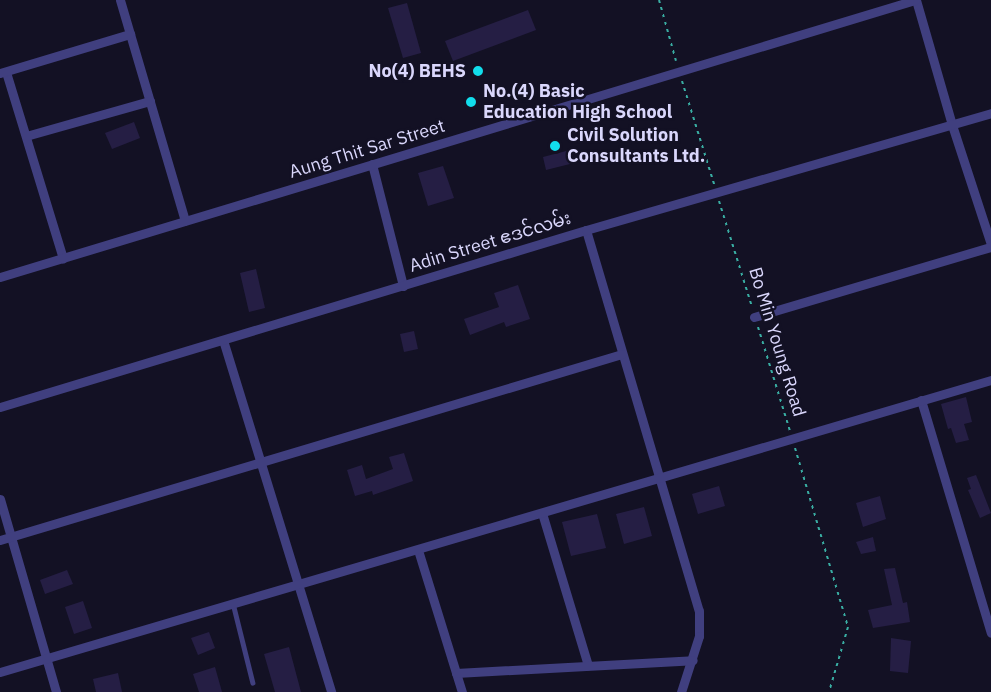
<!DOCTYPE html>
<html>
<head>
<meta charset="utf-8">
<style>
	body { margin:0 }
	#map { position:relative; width:991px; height:692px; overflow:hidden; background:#131124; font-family:"IBM Plex Sans","Noto Sans Myanmar",sans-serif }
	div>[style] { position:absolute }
	.building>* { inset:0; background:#251e44 }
	.path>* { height:2px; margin-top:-1px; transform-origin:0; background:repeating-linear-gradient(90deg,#39aea3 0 3px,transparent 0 7.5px) }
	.lane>* { height:4.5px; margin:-2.25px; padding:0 2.25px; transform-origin:2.25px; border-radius:2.25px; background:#403f7f }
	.street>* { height:9px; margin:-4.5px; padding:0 4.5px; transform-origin:4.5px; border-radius:4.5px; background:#403f7f }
	.dots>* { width:16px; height:16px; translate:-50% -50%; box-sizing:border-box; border:3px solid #131124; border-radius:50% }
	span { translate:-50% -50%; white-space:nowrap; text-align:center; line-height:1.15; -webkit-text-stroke:5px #131124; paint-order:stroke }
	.poi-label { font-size:18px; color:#dad7fc; font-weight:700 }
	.right { translate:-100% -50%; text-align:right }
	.left { translate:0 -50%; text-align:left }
	.street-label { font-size:18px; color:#dad7fc }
</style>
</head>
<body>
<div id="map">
	<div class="building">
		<div style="clip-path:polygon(407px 3px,421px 53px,403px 58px,388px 8px)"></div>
		<div style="clip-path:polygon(528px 10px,536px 30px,453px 61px,445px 41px)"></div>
		<div style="clip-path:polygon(134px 122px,140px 138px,112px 149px,105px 133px)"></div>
		<div style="clip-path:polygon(570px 150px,574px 163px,546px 170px,543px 157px)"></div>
		<div style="clip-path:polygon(443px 166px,454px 198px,428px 206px,418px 173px)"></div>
		<div style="clip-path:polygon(256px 269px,265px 308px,249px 312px,240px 273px)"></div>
		<div style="clip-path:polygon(518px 285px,530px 319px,506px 327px,504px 322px,470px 335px,464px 319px,499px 307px,494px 293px)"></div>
		<div style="clip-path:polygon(414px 331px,418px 349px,404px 352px,400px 334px)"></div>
		<div style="clip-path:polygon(966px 397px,972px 422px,964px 424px,969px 440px,956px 443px,951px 428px,948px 429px,941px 404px)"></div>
		<div style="clip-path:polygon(404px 453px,413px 481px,373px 495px,372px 491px,355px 496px,347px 470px,362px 465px,366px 479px,393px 469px,389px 457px)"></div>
		<div style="clip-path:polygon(976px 475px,991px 513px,980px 518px,968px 490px,971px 489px,967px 478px)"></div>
		<div style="clip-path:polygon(719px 486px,725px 506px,698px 514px,692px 494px)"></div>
		<div style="clip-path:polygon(880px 496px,886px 519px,863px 527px,856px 503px)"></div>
		<div style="clip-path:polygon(644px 507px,652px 536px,624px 544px,616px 514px)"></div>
		<div style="clip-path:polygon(597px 514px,606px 548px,571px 556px,562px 522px)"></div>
		<div style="clip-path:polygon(873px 537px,876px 551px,861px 554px,856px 542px)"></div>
		<div style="clip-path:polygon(895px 568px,903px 603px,907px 602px,910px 622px,873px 628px,868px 610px,892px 605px,884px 569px)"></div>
		<div style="clip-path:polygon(67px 570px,73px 584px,45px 594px,40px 580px)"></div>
		<div style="clip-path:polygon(83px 601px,92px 628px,74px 634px,65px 607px)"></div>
		<div style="clip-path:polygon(209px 632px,215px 648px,198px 655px,191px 638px)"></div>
		<div style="clip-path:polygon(891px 638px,911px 641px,908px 673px,890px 671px)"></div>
		<div style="clip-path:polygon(289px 647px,301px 692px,275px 692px,264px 654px)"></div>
		<div style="clip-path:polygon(215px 667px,222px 692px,199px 692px,193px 674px)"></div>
		<div style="clip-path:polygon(118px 673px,122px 692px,96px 692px,93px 679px)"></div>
	</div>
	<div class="path">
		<div style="left:659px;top:0;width:63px;rotate:74.4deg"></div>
		<div style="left:682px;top:81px;width:108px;rotate:72.7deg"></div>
		<div style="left:719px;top:201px;width:111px;rotate:72.7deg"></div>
		<div style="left:758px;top:327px;width:109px;rotate:72.9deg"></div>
		<div style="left:795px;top:448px;width:187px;rotate:73.5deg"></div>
		<div style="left:848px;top:627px;width:68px;rotate:106.3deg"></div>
	</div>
	<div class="lane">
		<div style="left:233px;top:603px;width:82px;rotate:76deg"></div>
	</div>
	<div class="street">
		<div style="left:120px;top:0;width:230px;rotate:73.6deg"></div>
		<div style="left:916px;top:0;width:130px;rotate:73.9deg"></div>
		<div style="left:952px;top:125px;width:125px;rotate:71.9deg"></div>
		<div style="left:6px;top:72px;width:195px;rotate:73deg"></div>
		<div style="left:0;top:73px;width:136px;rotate:-16.7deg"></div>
		<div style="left:26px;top:136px;width:129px;rotate:-15.8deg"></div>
		<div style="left:372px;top:164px;width:126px;rotate:75.7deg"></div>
		<div style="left:586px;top:230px;width:397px;rotate:73.5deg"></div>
		<div style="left:699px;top:611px;width:25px;rotate:90deg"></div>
		<div style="left:699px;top:636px;width:59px;rotate:107.8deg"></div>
		<div style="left:0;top:277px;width:956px;rotate:-16.84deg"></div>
		<div style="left:754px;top:317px;width:247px;rotate:-16.5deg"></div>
		<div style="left:223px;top:340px;width:368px;rotate:72.9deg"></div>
		<div style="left:921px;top:400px;width:243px;rotate:73.3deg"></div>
		<div style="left:0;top:407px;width:612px;rotate:-16.81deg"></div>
		<div style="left:586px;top:230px;width:422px;rotate:-16.1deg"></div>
		<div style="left:0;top:499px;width:201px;rotate:73.8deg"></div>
		<div style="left:542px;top:513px;width:159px;rotate:73.2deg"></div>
		<div style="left:0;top:540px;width:649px;rotate:-16.65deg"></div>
		<div style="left:418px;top:550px;width:149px;rotate:72.8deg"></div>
		<div style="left:0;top:672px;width:1033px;rotate:-16.42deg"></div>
		<div style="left:456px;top:673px;width:237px;rotate:-3.1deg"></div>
	</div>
	<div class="dots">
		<div style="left:478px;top:71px;background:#12ddec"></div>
		<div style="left:471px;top:102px;background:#12ddec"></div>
		<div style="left:555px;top:146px;background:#12ddec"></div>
	</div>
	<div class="poi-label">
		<span class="right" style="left:466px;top:71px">No(4) BEHS</span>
		<span class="left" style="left:483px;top:102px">No.(4) Basic<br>Education High School</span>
		<span class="left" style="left:567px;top:146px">Civil Solution<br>Consultants Ltd.</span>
	</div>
	<div class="street-label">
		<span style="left:367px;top:149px;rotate:-17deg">Aung Thit Sar Street</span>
		<span style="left:490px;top:242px;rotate:-17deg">Adin Street ဧဒင်လမ်း</span>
		<span style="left:777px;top:342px;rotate:73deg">Bo Min Young Road</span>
	</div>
</div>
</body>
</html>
